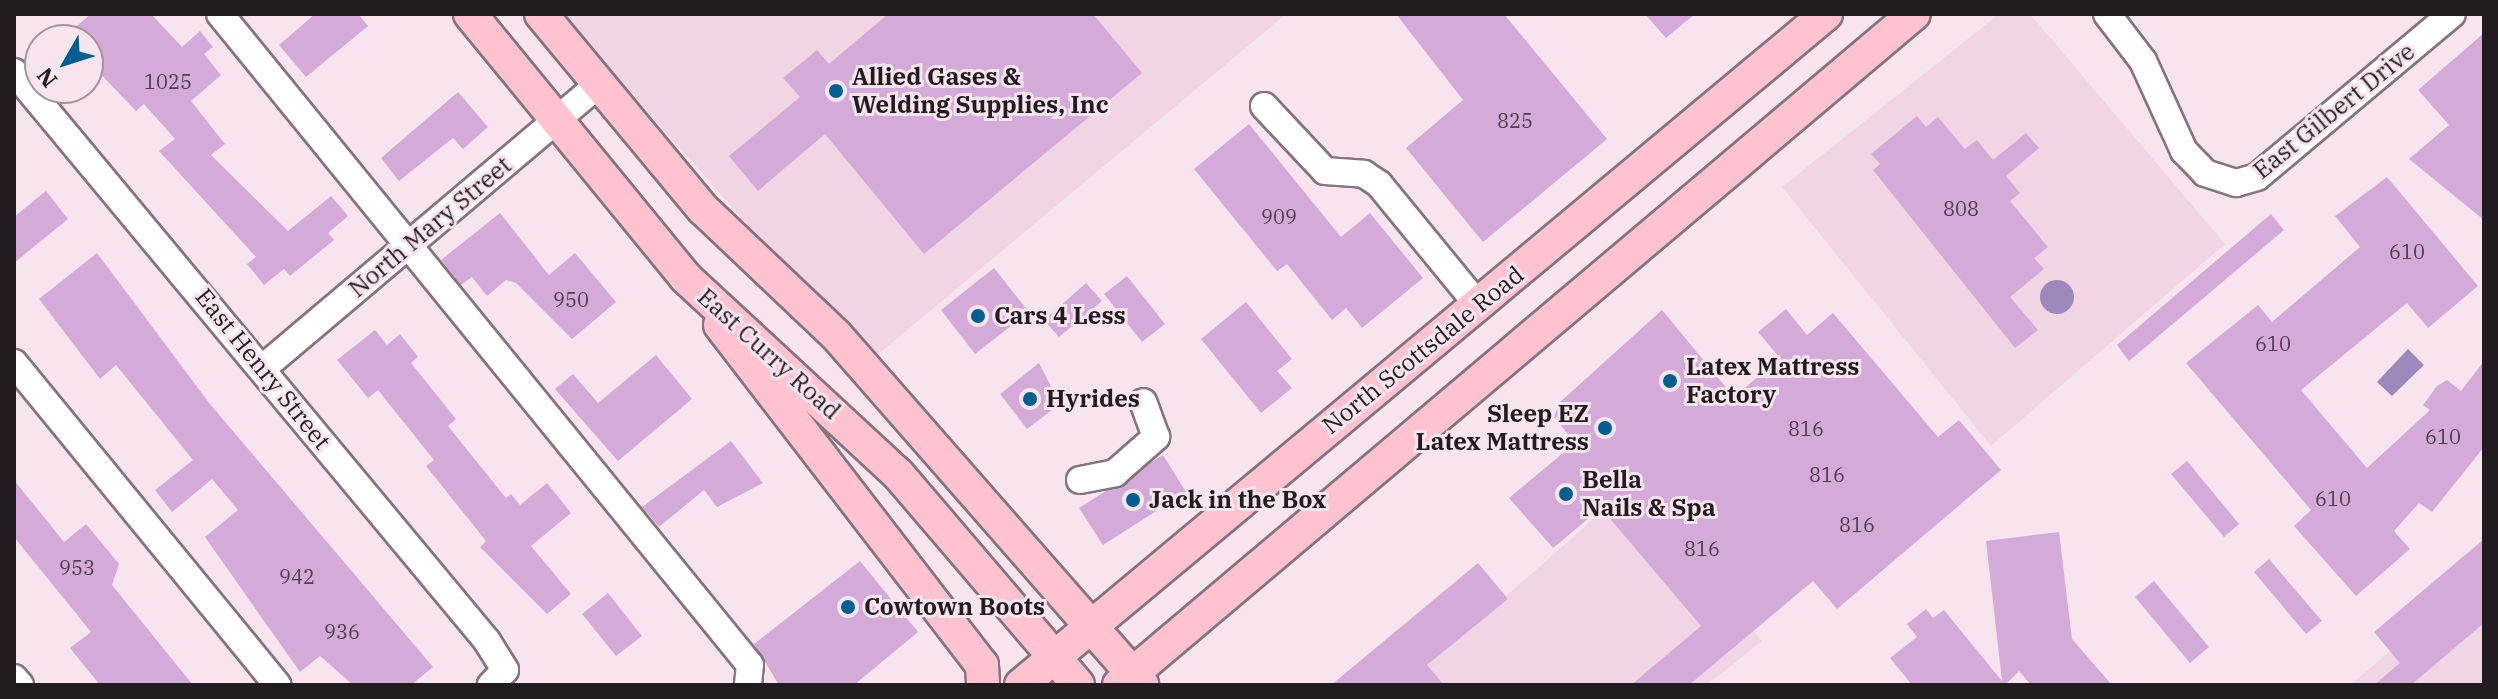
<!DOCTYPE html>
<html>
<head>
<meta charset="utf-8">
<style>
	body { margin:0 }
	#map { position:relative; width:2498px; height:699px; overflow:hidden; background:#f8e4ef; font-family:"IBM Plex Serif",serif }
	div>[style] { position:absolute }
	.built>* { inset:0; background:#f1d5e4 }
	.water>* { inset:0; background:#9c88bb }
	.round { border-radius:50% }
	.building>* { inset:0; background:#d4abd8 }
	.roads { filter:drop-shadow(2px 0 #85737d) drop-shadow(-2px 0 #85737d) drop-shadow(0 2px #85737d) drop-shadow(0 -2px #85737d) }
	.minor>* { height:26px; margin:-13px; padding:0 13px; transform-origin:13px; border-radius:13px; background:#fff }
	.major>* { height:32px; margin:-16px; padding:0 16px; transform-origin:16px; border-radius:16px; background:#fec2d1 }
	.dots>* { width:22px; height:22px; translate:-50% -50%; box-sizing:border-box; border:4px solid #f8e4ef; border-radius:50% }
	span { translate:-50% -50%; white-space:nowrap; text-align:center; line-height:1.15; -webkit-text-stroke:6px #f8e4ef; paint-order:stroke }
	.number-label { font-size:20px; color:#4e3f4d }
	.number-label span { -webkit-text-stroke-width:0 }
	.poi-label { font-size:24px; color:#221b1f; font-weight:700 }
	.left { translate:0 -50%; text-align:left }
	.right { translate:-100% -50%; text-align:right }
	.street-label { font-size:24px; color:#221b1f }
	.frame { position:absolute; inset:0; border:16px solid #221b1f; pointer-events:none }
	.north { position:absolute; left:24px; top:24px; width:80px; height:80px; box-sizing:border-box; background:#f8e4ef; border:2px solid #a2949c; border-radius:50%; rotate:231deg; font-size:22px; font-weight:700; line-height:32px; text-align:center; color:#221b1f }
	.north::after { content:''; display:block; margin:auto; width:28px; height:36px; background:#005f8f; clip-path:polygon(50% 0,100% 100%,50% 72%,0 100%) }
</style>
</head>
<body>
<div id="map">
	<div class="built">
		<div style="clip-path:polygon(561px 14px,1286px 14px,869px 362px)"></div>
		<div style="clip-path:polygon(1999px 14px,2030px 14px,2225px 244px,1991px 446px,1782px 187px)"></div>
		<div style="clip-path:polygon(1631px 486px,1762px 641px,1707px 685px,1405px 685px)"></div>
		<div style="clip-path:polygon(2484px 572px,2484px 685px,2350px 685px)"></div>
	</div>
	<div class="water">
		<div class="round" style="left:2040px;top:280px;width:34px;height:34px"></div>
		<div style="clip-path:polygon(2408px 349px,2424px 365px,2392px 396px,2377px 382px)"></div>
	</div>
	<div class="building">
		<div style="clip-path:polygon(91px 14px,151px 14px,182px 47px,200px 31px,213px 47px,204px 54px,221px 75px,191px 101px,225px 144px,211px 155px,288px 231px,331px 196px,348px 216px,328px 233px,334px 240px,290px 276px,284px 269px,264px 285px,247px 264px,256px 257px,159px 151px,175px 139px,144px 104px,136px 111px,88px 61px,88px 40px,73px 29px)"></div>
		<div style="clip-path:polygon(315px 14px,358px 14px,368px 26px,306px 77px,279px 45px)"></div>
		<div style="clip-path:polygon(888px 14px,1093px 14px,1142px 73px,924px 254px,825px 134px,758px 191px,729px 156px,800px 97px,783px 78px,817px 50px,829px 64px)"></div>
		<div style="clip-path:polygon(1396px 14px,1504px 14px,1607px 139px,1483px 242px,1406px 148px,1463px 100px)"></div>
		<div style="clip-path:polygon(1645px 14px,1695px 14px,1666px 38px)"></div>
		<div style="clip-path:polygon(2484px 33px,2484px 220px,2409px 159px,2449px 125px,2418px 90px)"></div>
		<div style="clip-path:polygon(458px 92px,488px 127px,463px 149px,453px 138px,399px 181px,381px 158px)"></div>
		<div style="clip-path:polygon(1917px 116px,1926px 127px,1938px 117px,1965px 149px,1977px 140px,1993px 160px,2026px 133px,2039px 148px,2006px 176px,2020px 193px,2010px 201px,2048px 247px,2034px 258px,2044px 269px,2010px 297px,2038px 330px,2015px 348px,1873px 170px,1880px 164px,1871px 154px)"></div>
		<div style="clip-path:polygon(1249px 124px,1341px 237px,1370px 213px,1423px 278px,1362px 328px,1346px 308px,1332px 320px,1287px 264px,1277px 271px,1194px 169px)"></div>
		<div style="clip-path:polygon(2387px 177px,2478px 286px,2428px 328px,2407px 303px,2301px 390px,2367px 468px,2430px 410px,2423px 405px,2437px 386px,2447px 380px,2461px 391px,2484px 361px,2484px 447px,2432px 512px,2419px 503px,2394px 531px,2410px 549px,2356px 596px,2294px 526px,2311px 510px,2186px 363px,2258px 305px,2272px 322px,2360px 247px,2335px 216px)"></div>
		<div style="clip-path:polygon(46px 191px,68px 219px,14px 263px,14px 217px)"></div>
		<div style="clip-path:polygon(500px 213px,549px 275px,575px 253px,616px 302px,572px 339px,516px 283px,506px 280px,487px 296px,472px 277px,461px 285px,441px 260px)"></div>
		<div style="clip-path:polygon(2271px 214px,2284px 230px,2129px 361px,2117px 345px)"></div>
		<div style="clip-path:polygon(97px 253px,210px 404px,433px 667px,411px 685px,353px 685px,320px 656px,300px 672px,205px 537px,238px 510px,212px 479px,172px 512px,155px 490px,193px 460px,116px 365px,100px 379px,39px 299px)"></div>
		<div style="clip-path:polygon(994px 268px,1029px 312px,975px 354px,941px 310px)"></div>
		<div style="clip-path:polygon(1127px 276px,1165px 324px,1142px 342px,1104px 294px)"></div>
		<div style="clip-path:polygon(1086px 283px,1102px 301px,1059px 337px,1044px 320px)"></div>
		<div style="clip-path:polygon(1246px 302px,1292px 359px,1277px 371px,1292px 388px,1261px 413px,1201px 339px)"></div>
		<div style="clip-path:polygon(1786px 309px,1807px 335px,1833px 313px,1938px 437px,1959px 420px,2001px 470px,1837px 609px,1813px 581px,1689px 685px,1631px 685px,1701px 626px,1601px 508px,1553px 548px,1509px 498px,1575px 443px,1554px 417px,1559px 403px,1662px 310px,1734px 397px,1780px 358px,1758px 332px)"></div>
		<div style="clip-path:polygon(375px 330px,387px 345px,400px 334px,418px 357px,411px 363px,456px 419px,448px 426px,506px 498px,511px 494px,520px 505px,547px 483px,571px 513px,531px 546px,571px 594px,547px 614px,480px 547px,486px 541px,426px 466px,434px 460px,378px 390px,368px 398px,337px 360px)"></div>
		<div style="clip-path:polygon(656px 355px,692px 399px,618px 461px,555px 389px,573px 374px,598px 403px)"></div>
		<div style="clip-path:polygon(1039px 363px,1060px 404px,1027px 429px,1000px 394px)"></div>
		<div style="clip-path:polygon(731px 441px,763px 483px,717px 507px,704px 490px,659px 527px,642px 507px)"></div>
		<div style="clip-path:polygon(1163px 455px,1186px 492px,1103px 545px,1079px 508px)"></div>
		<div style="clip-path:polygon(2187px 461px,2239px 524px,2224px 537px,2171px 474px)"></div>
		<div style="clip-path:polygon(14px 480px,64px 542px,86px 524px,119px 564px,112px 585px,193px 685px,100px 685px,70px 648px,91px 632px,14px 537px)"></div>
		<div style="clip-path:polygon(2059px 532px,2072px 639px,2112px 685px,2031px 685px,2019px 671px,2005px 685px,1912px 685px,1890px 658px,1917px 637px,1907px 624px,1926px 609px,1933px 618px,1944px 610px,2002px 681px,1986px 541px)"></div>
		<div style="clip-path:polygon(2484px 539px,2484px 623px,2411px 685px,2374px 685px,2400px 663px,2374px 632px)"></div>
		<div style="clip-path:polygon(2269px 559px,2322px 621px,2306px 634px,2254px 572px)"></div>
		<div style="clip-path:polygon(860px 561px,918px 632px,854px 685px,779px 685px,754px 644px)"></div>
		<div style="clip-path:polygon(1478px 563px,1508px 599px,1427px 665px,1444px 685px,1331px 685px)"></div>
		<div style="clip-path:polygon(2154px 581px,2209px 647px,2190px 663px,2135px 597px)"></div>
		<div style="clip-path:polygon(608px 593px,642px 636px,616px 656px,582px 614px)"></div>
	</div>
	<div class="roads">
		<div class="minor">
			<div style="left:220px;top:14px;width:839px;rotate:50.85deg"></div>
			<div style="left:750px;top:665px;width:20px;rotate:96deg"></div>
			<div style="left:2107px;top:14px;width:59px;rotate:52.5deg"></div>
			<div style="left:2143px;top:61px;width:99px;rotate:65.5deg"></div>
			<div style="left:2184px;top:151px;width:30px;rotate:46deg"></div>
			<div style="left:2205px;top:173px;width:33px;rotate:18deg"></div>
			<div style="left:2236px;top:183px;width:22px;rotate:-16deg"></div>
			<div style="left:2257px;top:177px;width:254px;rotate:-39.9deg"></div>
			<div style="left:14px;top:72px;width:740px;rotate:50.26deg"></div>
			<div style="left:487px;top:641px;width:34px;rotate:58deg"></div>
			<div style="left:505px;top:670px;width:21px;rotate:133deg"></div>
			<div style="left:1264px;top:106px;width:89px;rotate:46.8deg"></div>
			<div style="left:1325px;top:171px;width:39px;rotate:4deg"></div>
			<div style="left:1364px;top:174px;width:18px;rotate:34deg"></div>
			<div style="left:1379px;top:184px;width:156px;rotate:50.7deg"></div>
			<div style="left:14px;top:363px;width:416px;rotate:50.7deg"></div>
			<div style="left:263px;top:368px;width:439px;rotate:-40.2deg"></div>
			<div style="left:1080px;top:480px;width:36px;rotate:-11deg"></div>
			<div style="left:1115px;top:473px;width:55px;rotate:-41.3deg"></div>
			<div style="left:1156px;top:437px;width:37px;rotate:-110deg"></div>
			<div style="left:14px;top:678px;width:9px;rotate:49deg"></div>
		</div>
		<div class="major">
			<div style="left:470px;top:14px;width:340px;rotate:50.7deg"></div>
			<div style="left:685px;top:277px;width:290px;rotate:42.8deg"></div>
			<div style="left:898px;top:474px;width:277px;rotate:49.5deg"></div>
			<div style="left:541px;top:14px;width:254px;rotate:50.3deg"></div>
			<div style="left:703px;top:209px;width:183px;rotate:43.5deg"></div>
			<div style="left:836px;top:335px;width:465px;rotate:48.8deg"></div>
			<div style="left:720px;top:325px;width:429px;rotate:52.4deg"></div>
			<div style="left:982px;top:665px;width:20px;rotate:87deg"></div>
			<div style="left:1021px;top:685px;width:1048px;rotate:-39.81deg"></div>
			<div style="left:1119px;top:685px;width:1040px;rotate:-40.17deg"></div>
		</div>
	</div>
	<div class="dots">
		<div style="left:836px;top:91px;background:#005f8f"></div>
		<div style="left:978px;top:316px;background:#005f8f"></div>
		<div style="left:1670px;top:381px;background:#005f8f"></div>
		<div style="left:1030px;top:399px;background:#005f8f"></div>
		<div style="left:1605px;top:428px;background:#005f8f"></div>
		<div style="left:1566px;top:494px;background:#005f8f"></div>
		<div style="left:1133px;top:500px;background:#005f8f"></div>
		<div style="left:848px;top:607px;background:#005f8f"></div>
	</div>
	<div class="number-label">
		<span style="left:168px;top:81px">1025</span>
		<span style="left:1515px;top:120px">825</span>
		<span style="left:1961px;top:208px">808</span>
		<span style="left:1279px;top:216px">909</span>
		<span style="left:2407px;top:251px">610</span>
		<span style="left:571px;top:299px">950</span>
		<span style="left:2273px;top:343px">610</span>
		<span style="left:1806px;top:428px">816</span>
		<span style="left:2443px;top:436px">610</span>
		<span style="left:1827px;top:474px">816</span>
		<span style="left:2333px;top:498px">610</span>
		<span style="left:1857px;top:524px">816</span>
		<span style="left:1702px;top:548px">816</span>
		<span style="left:77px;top:567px">953</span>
		<span style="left:297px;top:576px">942</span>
		<span style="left:342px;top:631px">936</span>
	</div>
	<div class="poi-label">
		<span class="left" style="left:852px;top:91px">Allied Gases &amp;<br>Welding Supplies, Inc</span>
		<span class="left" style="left:994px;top:316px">Cars 4 Less</span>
		<span class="left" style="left:1686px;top:381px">Latex Mattress<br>Factory</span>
		<span class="left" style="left:1046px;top:399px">Hyrides</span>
		<span class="right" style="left:1589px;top:428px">Sleep EZ<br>Latex Mattress</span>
		<span class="left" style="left:1582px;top:494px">Bella<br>Nails &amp; Spa</span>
		<span class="left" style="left:1149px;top:500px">Jack in the Box</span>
		<span class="left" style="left:864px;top:607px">Cowtown Boots</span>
	</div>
	<div class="street-label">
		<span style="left:2334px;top:111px;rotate:-39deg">East Gilbert Drive</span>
		<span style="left:430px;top:227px;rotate:-40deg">North Mary Street</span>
		<span style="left:1423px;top:350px;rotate:-39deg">North Scottsdale Road</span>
		<span style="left:769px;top:354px;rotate:42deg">East Curry Road</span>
		<span style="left:263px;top:369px;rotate:51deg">East Henry Street</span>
	</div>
	<div class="frame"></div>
	<div class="north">N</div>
</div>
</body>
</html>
